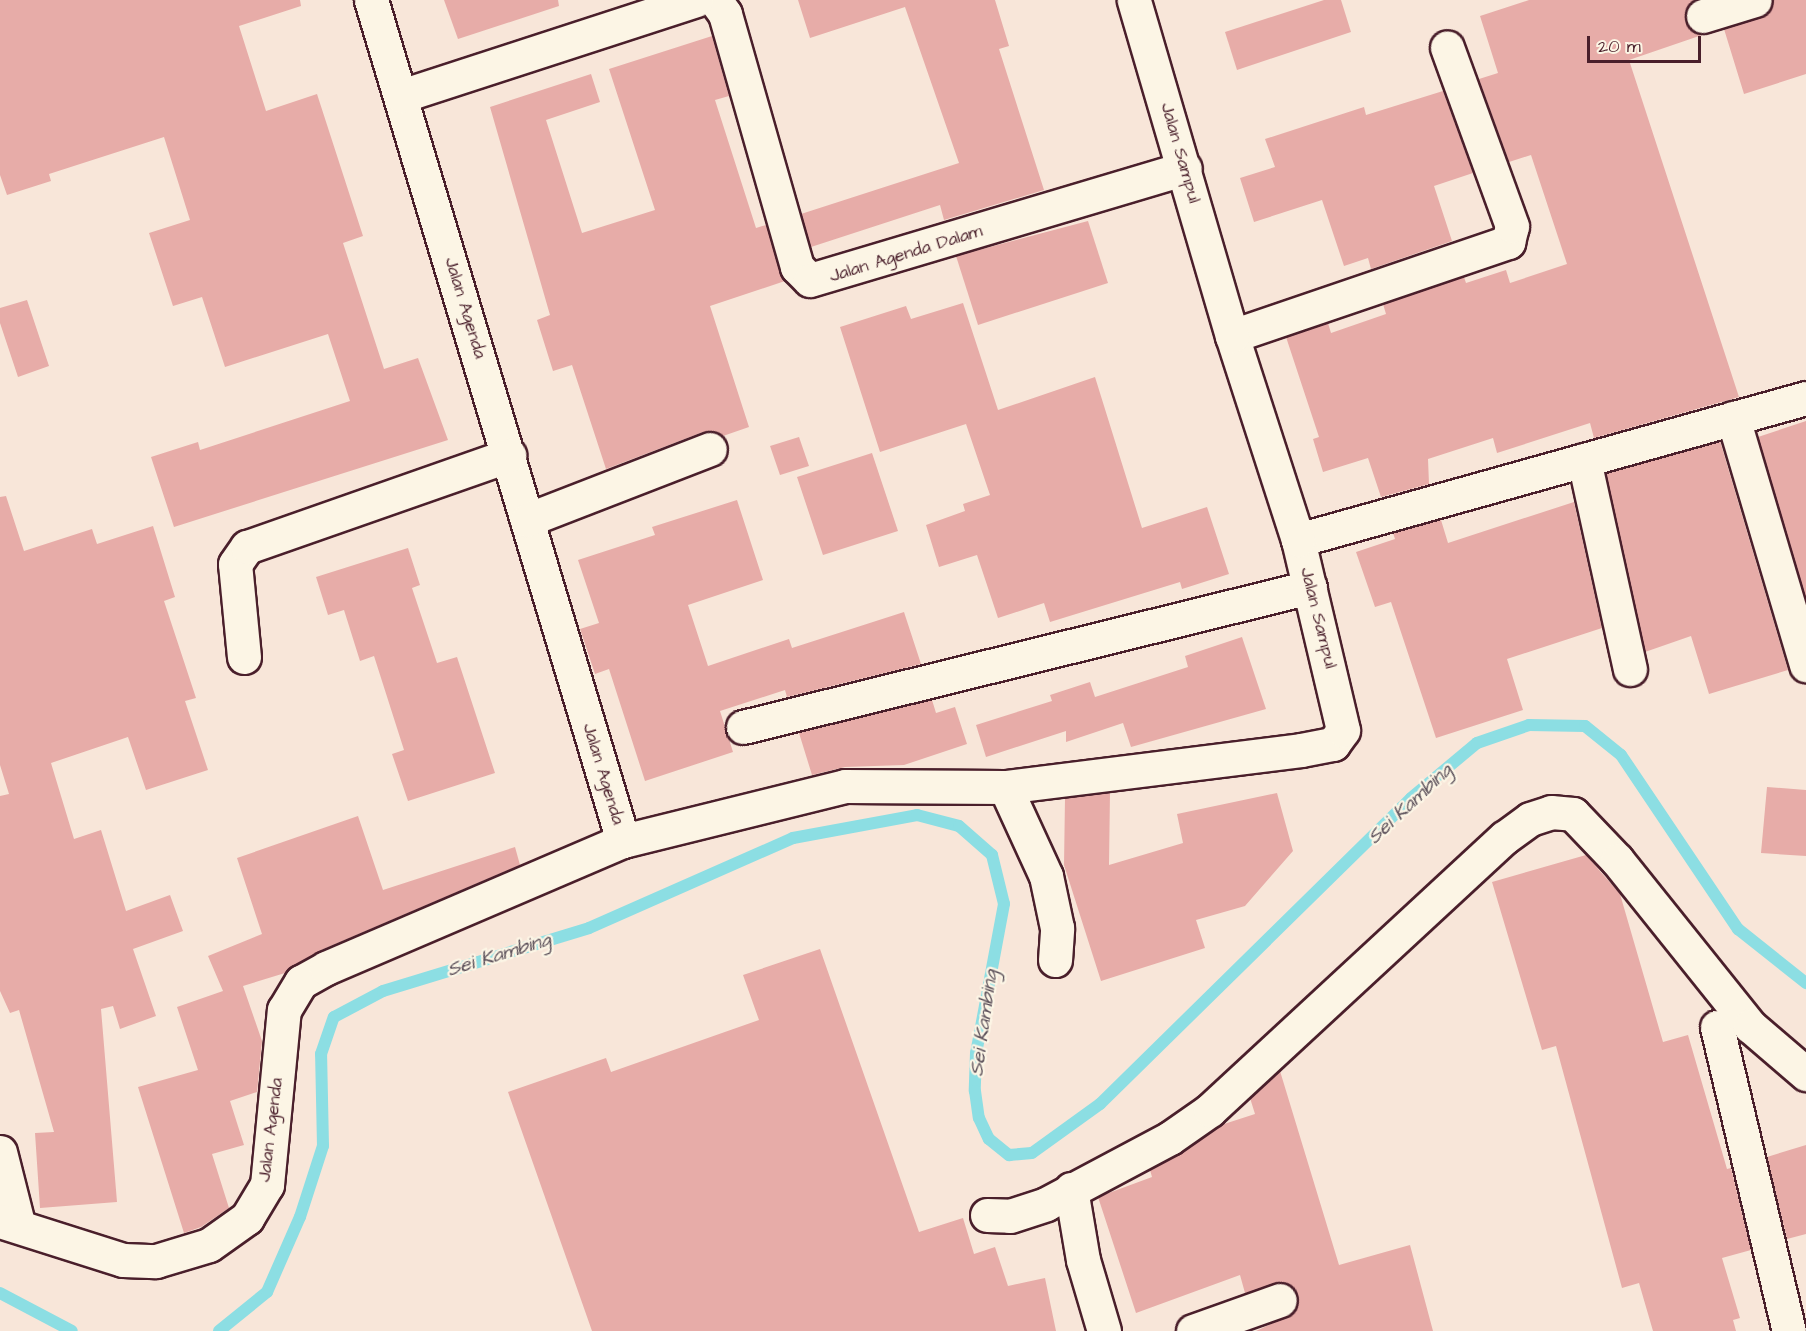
<!DOCTYPE html>
<html>
<head>
<meta charset="utf-8">
<style>
	body { margin:0 }
	#map { position:relative; width:1806px; height:1331px; overflow:hidden; background:#f8e6d9; font-family:"Architects Daughter",sans-serif }
	div>[style] { position:absolute }
	.stream>* { height:12px; margin:-6px; padding:0 6px; transform-origin:6px; border-radius:6px; background:#8cdee3 }
	.building>* { inset:0; background:#e7aca8 }
	.roads { filter:drop-shadow(2px 0 #4a1f2b) drop-shadow(-2px 0 #4a1f2b) drop-shadow(0 2px #4a1f2b) drop-shadow(0 -2px #4a1f2b) }
	.minor>* { height:33px; margin:-16.5px; padding:0 16.5px; transform-origin:16.5px; border-radius:16.5px; background:#fcf5e5 }
	span { translate:-50% -50%; white-space:nowrap; text-align:center; line-height:1.15; -webkit-text-stroke:4.5px #fcf5e5; paint-order:stroke }
	.street-label { font-size:18px; color:#4a1f2b }
	.water-label { font-size:20px; color:#5a4f59; font-style:italic }
	.scale { position:absolute; left:1587px; top:36px; width:114px; height:27px; box-sizing:border-box; border:3px solid #4a1f2b; border-top:0; padding-left:8px; font-size:18px; line-height:21px; white-space:nowrap; color:#4a1f2b; -webkit-text-stroke:4px #fcf5e5; paint-order:stroke }
</style>
</head>
<body>
<div id="map">
	<div class="stream">
		<div style="left:0;top:1293px;width:81px;rotate:27.8deg"></div>
		<div style="left:219px;top:1331px;width:62px;rotate:-39.1deg"></div>
		<div style="left:267px;top:1292px;width:82px;rotate:-66.3deg"></div>
		<div style="left:300px;top:1217px;width:75px;rotate:-72.1deg"></div>
		<div style="left:323px;top:1146px;width:92px;rotate:-91.2deg"></div>
		<div style="left:321px;top:1054px;width:39px;rotate:-71deg"></div>
		<div style="left:334px;top:1017px;width:55px;rotate:-28deg"></div>
		<div style="left:383px;top:991px;width:215px;rotate:-17deg"></div>
		<div style="left:589px;top:928px;width:223px;rotate:-23.8deg"></div>
		<div style="left:793px;top:838px;width:126px;rotate:-10.5deg"></div>
		<div style="left:917px;top:815px;width:43px;rotate:14.7deg"></div>
		<div style="left:959px;top:826px;width:44px;rotate:41.3deg"></div>
		<div style="left:992px;top:855px;width:50px;rotate:76.2deg"></div>
		<div style="left:1004px;top:904px;width:152px;rotate:100.6deg"></div>
		<div style="left:976px;top:1053px;width:38px;rotate:92deg"></div>
		<div style="left:975px;top:1091px;width:27px;rotate:82deg"></div>
		<div style="left:979px;top:1118px;width:23px;rotate:65deg"></div>
		<div style="left:989px;top:1139px;width:26px;rotate:39deg"></div>
		<div style="left:1009px;top:1155px;width:23px;rotate:-5deg"></div>
		<div style="left:1032px;top:1153px;width:84px;rotate:-35.8deg"></div>
		<div style="left:1100px;top:1104px;width:436px;rotate:-44.5deg"></div>
		<div style="left:1411px;top:798px;width:86px;rotate:-39.8deg"></div>
		<div style="left:1477px;top:743px;width:55px;rotate:-19.1deg"></div>
		<div style="left:1529px;top:725px;width:56px;rotate:1deg"></div>
		<div style="left:1585px;top:726px;width:46px;rotate:38.9deg"></div>
		<div style="left:1621px;top:755px;width:210px;rotate:56.1deg"></div>
		<div style="left:1738px;top:929px;width:87px;rotate:38.5deg"></div>
	</div>
	<div class="building">
		<div style="clip-path:polygon(0 0,300px 0,301px 6px,239px 26px,266px 111px,317px 94px,363px 236px,343px 243px,384px 369px,418px 358px,448px 440px,174px 527px,151px 457px,198px 442px,200px 450px,350px 401px,328px 334px,225px 367px,202px 297px,173px 306px,149px 233px,190px 220px,164px 137px,49px 174px,51px 181px,7px 195px,0 175px)"></div>
		<div style="clip-path:polygon(444px 0,558px 0,559px 6px,458px 39px)"></div>
		<div style="clip-path:polygon(798px 0,995px 0,1009px 46px,999px 49px,1044px 190px,944px 220px,940px 205px,811px 247px,801px 214px,959px 163px,905px 7px,810px 38px)"></div>
		<div style="clip-path:polygon(1324px 0,1341px 0,1351px 32px,1237px 70px,1225px 32px)"></div>
		<div style="clip-path:polygon(1529px 0,1694px 0,1685px 11px,1685px 21px,1691px 30px,1705px 34px,1629px 60px,1739px 397px,1594px 438px,1590px 423px,1497px 453px,1493px 438px,1428px 459px,1429px 484px,1381px 497px,1368px 458px,1323px 472px,1313px 439px,1319px 437px,1286px 337px,1328px 323px,1331px 333px,1386px 314px,1383px 304px,1464px 277px,1466px 283px,1506px 270px,1510px 283px,1567px 264px,1531px 155px,1509px 162px,1479px 79px,1498px 73px,1480px 16px)"></div>
		<div style="clip-path:polygon(1773px 0,1806px 0,1806px 74px,1744px 94px,1724px 29px,1761px 18px)"></div>
		<div style="clip-path:polygon(712px 36px,729px 96px,715px 100px,756px 228px,766px 225px,785px 281px,710px 306px,749px 427px,723px 436px,703px 432px,606px 469px,572px 365px,553px 371px,537px 320px,550px 315px,490px 107px,591px 74px,600px 102px,546px 120px,582px 233px,655px 210px,609px 69px)"></div>
		<div style="clip-path:polygon(1443px 91px,1473px 173px,1434px 186px,1452px 241px,1371px 269px,1368px 258px,1344px 266px,1322px 200px,1254px 222px,1240px 178px,1275px 167px,1265px 139px,1364px 107px,1366px 115px)"></div>
		<div style="clip-path:polygon(1088px 221px,1108px 283px,978px 325px,956px 256px)"></div>
		<div style="clip-path:polygon(27px 300px,49px 366px,18px 377px,0 323px,0 308px)"></div>
		<div style="clip-path:polygon(963px 303px,998px 410px,1095px 377px,1142px 528px,1207px 507px,1229px 574px,1182px 589px,1180px 582px,1050px 622px,1044px 603px,998px 618px,977px 555px,939px 567px,926px 525px,965px 511px,963px 504px,990px 495px,966px 424px,880px 452px,840px 327px,906px 306px,911px 319px)"></div>
		<div style="clip-path:polygon(1806px 421px,1806px 599px,1758px 437px)"></div>
		<div style="clip-path:polygon(799px 437px,809px 466px,780px 475px,770px 446px)"></div>
		<div style="clip-path:polygon(1720px 441px,1788px 670px,1709px 694px,1691px 636px,1645px 652px,1606px 473px)"></div>
		<div style="clip-path:polygon(872px 453px,898px 531px,823px 555px,797px 477px)"></div>
		<div style="clip-path:polygon(6px 496px,24px 551px,92px 529px,97px 544px,153px 526px,175px 597px,164px 601px,196px 698px,185px 701px,208px 770px,146px 790px,128px 737px,51px 763px,74px 839px,101px 830px,126px 911px,170px 895px,183px 931px,133px 949px,156px 1016px,120px 1029px,113px 1006px,101px 1009px,117px 1202px,40px 1208px,35px 1133px,54px 1132px,19px 1010px,10px 1013px,0 991px,0 796px,9px 794px,0 765px,0 497px)"></div>
		<div style="clip-path:polygon(737px 500px,763px 580px,688px 605px,708px 666px,789px 639px,792px 648px,904px 612px,921px 664px,787px 697px,785px 690px,720px 711px,733px 752px,645px 781px,609px 669px,595px 674px,580px 629px,599px 623px,578px 560px,655px 535px,652px 527px)"></div>
		<div style="clip-path:polygon(1574px 502px,1602px 628px,1507px 659px,1523px 710px,1436px 738px,1391px 602px,1375px 607px,1356px 552px,1395px 539px,1393px 533px,1441px 520px,1448px 543px)"></div>
		<div style="clip-path:polygon(408px 548px,420px 585px,412px 588px,437px 663px,457px 657px,495px 773px,408px 801px,392px 754px,404px 750px,374px 656px,360px 661px,344px 610px,328px 615px,316px 577px)"></div>
		<div style="clip-path:polygon(1242px 637px,1266px 709px,1131px 747px,1123px 723px,1066px 742px,1066px 731px,986px 757px,976px 725px,1052px 701px,1050px 695px,1090px 682px,1095px 697px,1188px 667px,1185px 656px)"></div>
		<div style="clip-path:polygon(932px 700px,936px 713px,955px 707px,967px 744px,904px 765px,845px 767px,812px 775px,799px 733px)"></div>
		<div style="clip-path:polygon(1767px 787px,1806px 790px,1806px 856px,1761px 853px)"></div>
		<div style="clip-path:polygon(1110px 793px,1109px 865px,1183px 843px,1177px 814px,1277px 793px,1293px 851px,1245px 906px,1196px 920px,1205px 948px,1101px 981px,1064px 865px,1065px 798px)"></div>
		<div style="clip-path:polygon(358px 816px,383px 890px,515px 847px,520px 865px,319px 951px,285px 973px,243px 986px,262px 1041px,257px 1092px,230px 1101px,244px 1145px,212px 1154px,229px 1208px,201px 1227px,184px 1233px,138px 1087px,198px 1070px,177px 1007px,223px 991px,208px 956px,262px 934px,237px 858px)"></div>
		<div style="clip-path:polygon(1586px 855px,1620px 894px,1663px 1042px,1688px 1035px,1727px 1169px,1731px 1168px,1751px 1250px,1722px 1258px,1740px 1318px,1733px 1320px,1736px 1331px,1653px 1331px,1639px 1283px,1622px 1288px,1556px 1046px,1542px 1050px,1492px 882px)"></div>
		<div style="clip-path:polygon(820px 949px,919px 1232px,963px 1218px,974px 1254px,995px 1247px,1008px 1286px,1045px 1278px,1056px 1331px,592px 1331px,508px 1092px,606px 1058px,611px 1072px,759px 1020px,743px 975px)"></div>
		<div style="clip-path:polygon(1280px 1071px,1339px 1265px,1410px 1245px,1433px 1331px,1256px 1331px,1294px 1313px,1298px 1294px,1283px 1282px,1245px 1293px,1240px 1275px,1136px 1313px,1098px 1197px,1152px 1177px,1150px 1170px,1221px 1125px,1255px 1114px,1250px 1098px)"></div>
		<div style="clip-path:polygon(1806px 1145px,1806px 1234px,1787px 1239px,1767px 1157px)"></div>
	</div>
	<div class="roads">
		<div class="minor">
			<div style="left:371px;top:0;width:878px;rotate:73.32deg"></div>
			<div style="left:715px;top:0;width:17px;rotate:54deg"></div>
			<div style="left:725px;top:14px;width:263px;rotate:74.1deg"></div>
			<div style="left:797px;top:267px;width:18px;rotate:45deg"></div>
			<div style="left:810px;top:280px;width:391px;rotate:-16.6deg"></div>
			<div style="left:1703px;top:16px;width:54px;rotate:-17.1deg"></div>
			<div style="left:401px;top:96px;width:310px;rotate:-18deg"></div>
			<div style="left:1232px;top:336px;width:292px;rotate:-18.8deg"></div>
			<div style="left:1508px;top:242px;width:16px;rotate:-76deg"></div>
			<div style="left:1512px;top:226px;width:190px;rotate:-110deg"></div>
			<div style="left:1733px;top:418px;width:258px;rotate:73.5deg"></div>
			<div style="left:1584px;top:460px;width:214px;rotate:77.6deg"></div>
			<div style="left:527px;top:520px;width:196px;rotate:-21.2deg"></div>
			<div style="left:1298px;top:540px;width:527px;rotate:-15.62deg"></div>
			<div style="left:244px;top:657px;width:93px;rotate:-95.5deg"></div>
			<div style="left:235px;top:564px;width:21px;rotate:-55deg"></div>
			<div style="left:247px;top:547px;width:278px;rotate:-19.3deg"></div>
			<div style="left:743px;top:727px;width:584px;rotate:-13.87deg"></div>
			<div style="left:1055px;top:960px;width:32px;rotate:-86deg"></div>
			<div style="left:1057px;top:928px;width:53px;rotate:-101.9deg"></div>
			<div style="left:1046px;top:876px;width:98px;rotate:-114.7deg"></div>
			<div style="left:1005px;top:787px;width:298px;rotate:-7.1deg"></div>
			<div style="left:1301px;top:750px;width:33px;rotate:-11deg"></div>
			<div style="left:1333px;top:744px;width:17px;rotate:-54deg"></div>
			<div style="left:1343px;top:730px;width:195px;rotate:-103.3deg"></div>
			<div style="left:1298px;top:540px;width:214px;rotate:-107.9deg"></div>
			<div style="left:1232px;top:336px;width:350px;rotate:-106.3deg"></div>
			<div style="left:1717px;top:1027px;width:312px;rotate:76.7deg"></div>
			<div style="left:0;top:1152px;width:73px;rotate:75.8deg"></div>
			<div style="left:1071px;top:1189px;width:72px;rotate:80.4deg"></div>
			<div style="left:1083px;top:1260px;width:74px;rotate:73.5deg"></div>
			<div style="left:987px;top:1215px;width:23px;rotate:2deg"></div>
			<div style="left:1010px;top:1216px;width:38px;rotate:-18deg"></div>
			<div style="left:1046px;top:1204px;width:140px;rotate:-28deg"></div>
			<div style="left:1170px;top:1138px;width:49px;rotate:-35deg"></div>
			<div style="left:1210px;top:1110px;width:401px;rotate:-42.8deg"></div>
			<div style="left:1504px;top:838px;width:32px;rotate:-36deg"></div>
			<div style="left:1530px;top:819px;width:22px;rotate:-18deg"></div>
			<div style="left:1551px;top:812px;width:22px;rotate:5deg"></div>
			<div style="left:1573px;top:814px;width:64px;rotate:46.3deg"></div>
			<div style="left:1617px;top:860px;width:213px;rotate:51.3deg"></div>
			<div style="left:1750px;top:1026px;width:74px;rotate:40.6deg"></div>
			<div style="left:0;top:1221px;width:129px;rotate:17.6deg"></div>
			<div style="left:123px;top:1260px;width:33px;rotate:2deg"></div>
			<div style="left:156px;top:1261px;width:55px;rotate:-16.8deg"></div>
			<div style="left:209px;top:1245px;width:47px;rotate:-35.4deg"></div>
			<div style="left:247px;top:1218px;width:39px;rotate:-59deg"></div>
			<div style="left:267px;top:1185px;width:176px;rotate:-84.5deg"></div>
			<div style="left:284px;top:1010px;width:33px;rotate:-59deg"></div>
			<div style="left:301px;top:982px;width:29px;rotate:-29deg"></div>
			<div style="left:326px;top:968px;width:323px;rotate:-23.2deg"></div>
			<div style="left:623px;top:841px;width:229px;rotate:-13.9deg"></div>
			<div style="left:845px;top:786px;width:160px;rotate:0.4deg"></div>
			<div style="left:1193px;top:1331px;width:92px;rotate:-19.6deg"></div>
		</div>
	</div>
	<div class="street-label">
		<span style="left:1180px;top:153px;rotate:74deg">Jalan Sampul</span>
		<span style="left:906px;top:254px;rotate:-17deg">Jalan Agenda Dalam</span>
		<span style="left:465px;top:308px;rotate:73deg">Jalan Agenda</span>
		<span style="left:1318px;top:618px;rotate:76deg">Jalan Sampul</span>
		<span style="left:603px;top:774px;rotate:73deg">Jalan Agenda</span>
		<span style="left:271px;top:1130px;rotate:-83deg">Jalan Agenda</span>
	</div>
	<div class="water-label">
		<span style="left:1410px;top:804px;rotate:-43deg">Sei Kambing</span>
		<span style="left:499px;top:955px;rotate:-17deg">Sei Kambing</span>
		<span style="left:984px;top:1023px;rotate:-82deg">Sei Kambing</span>
	</div>
	<div class="scale">20 m</div>
</div>
</body>
</html>
